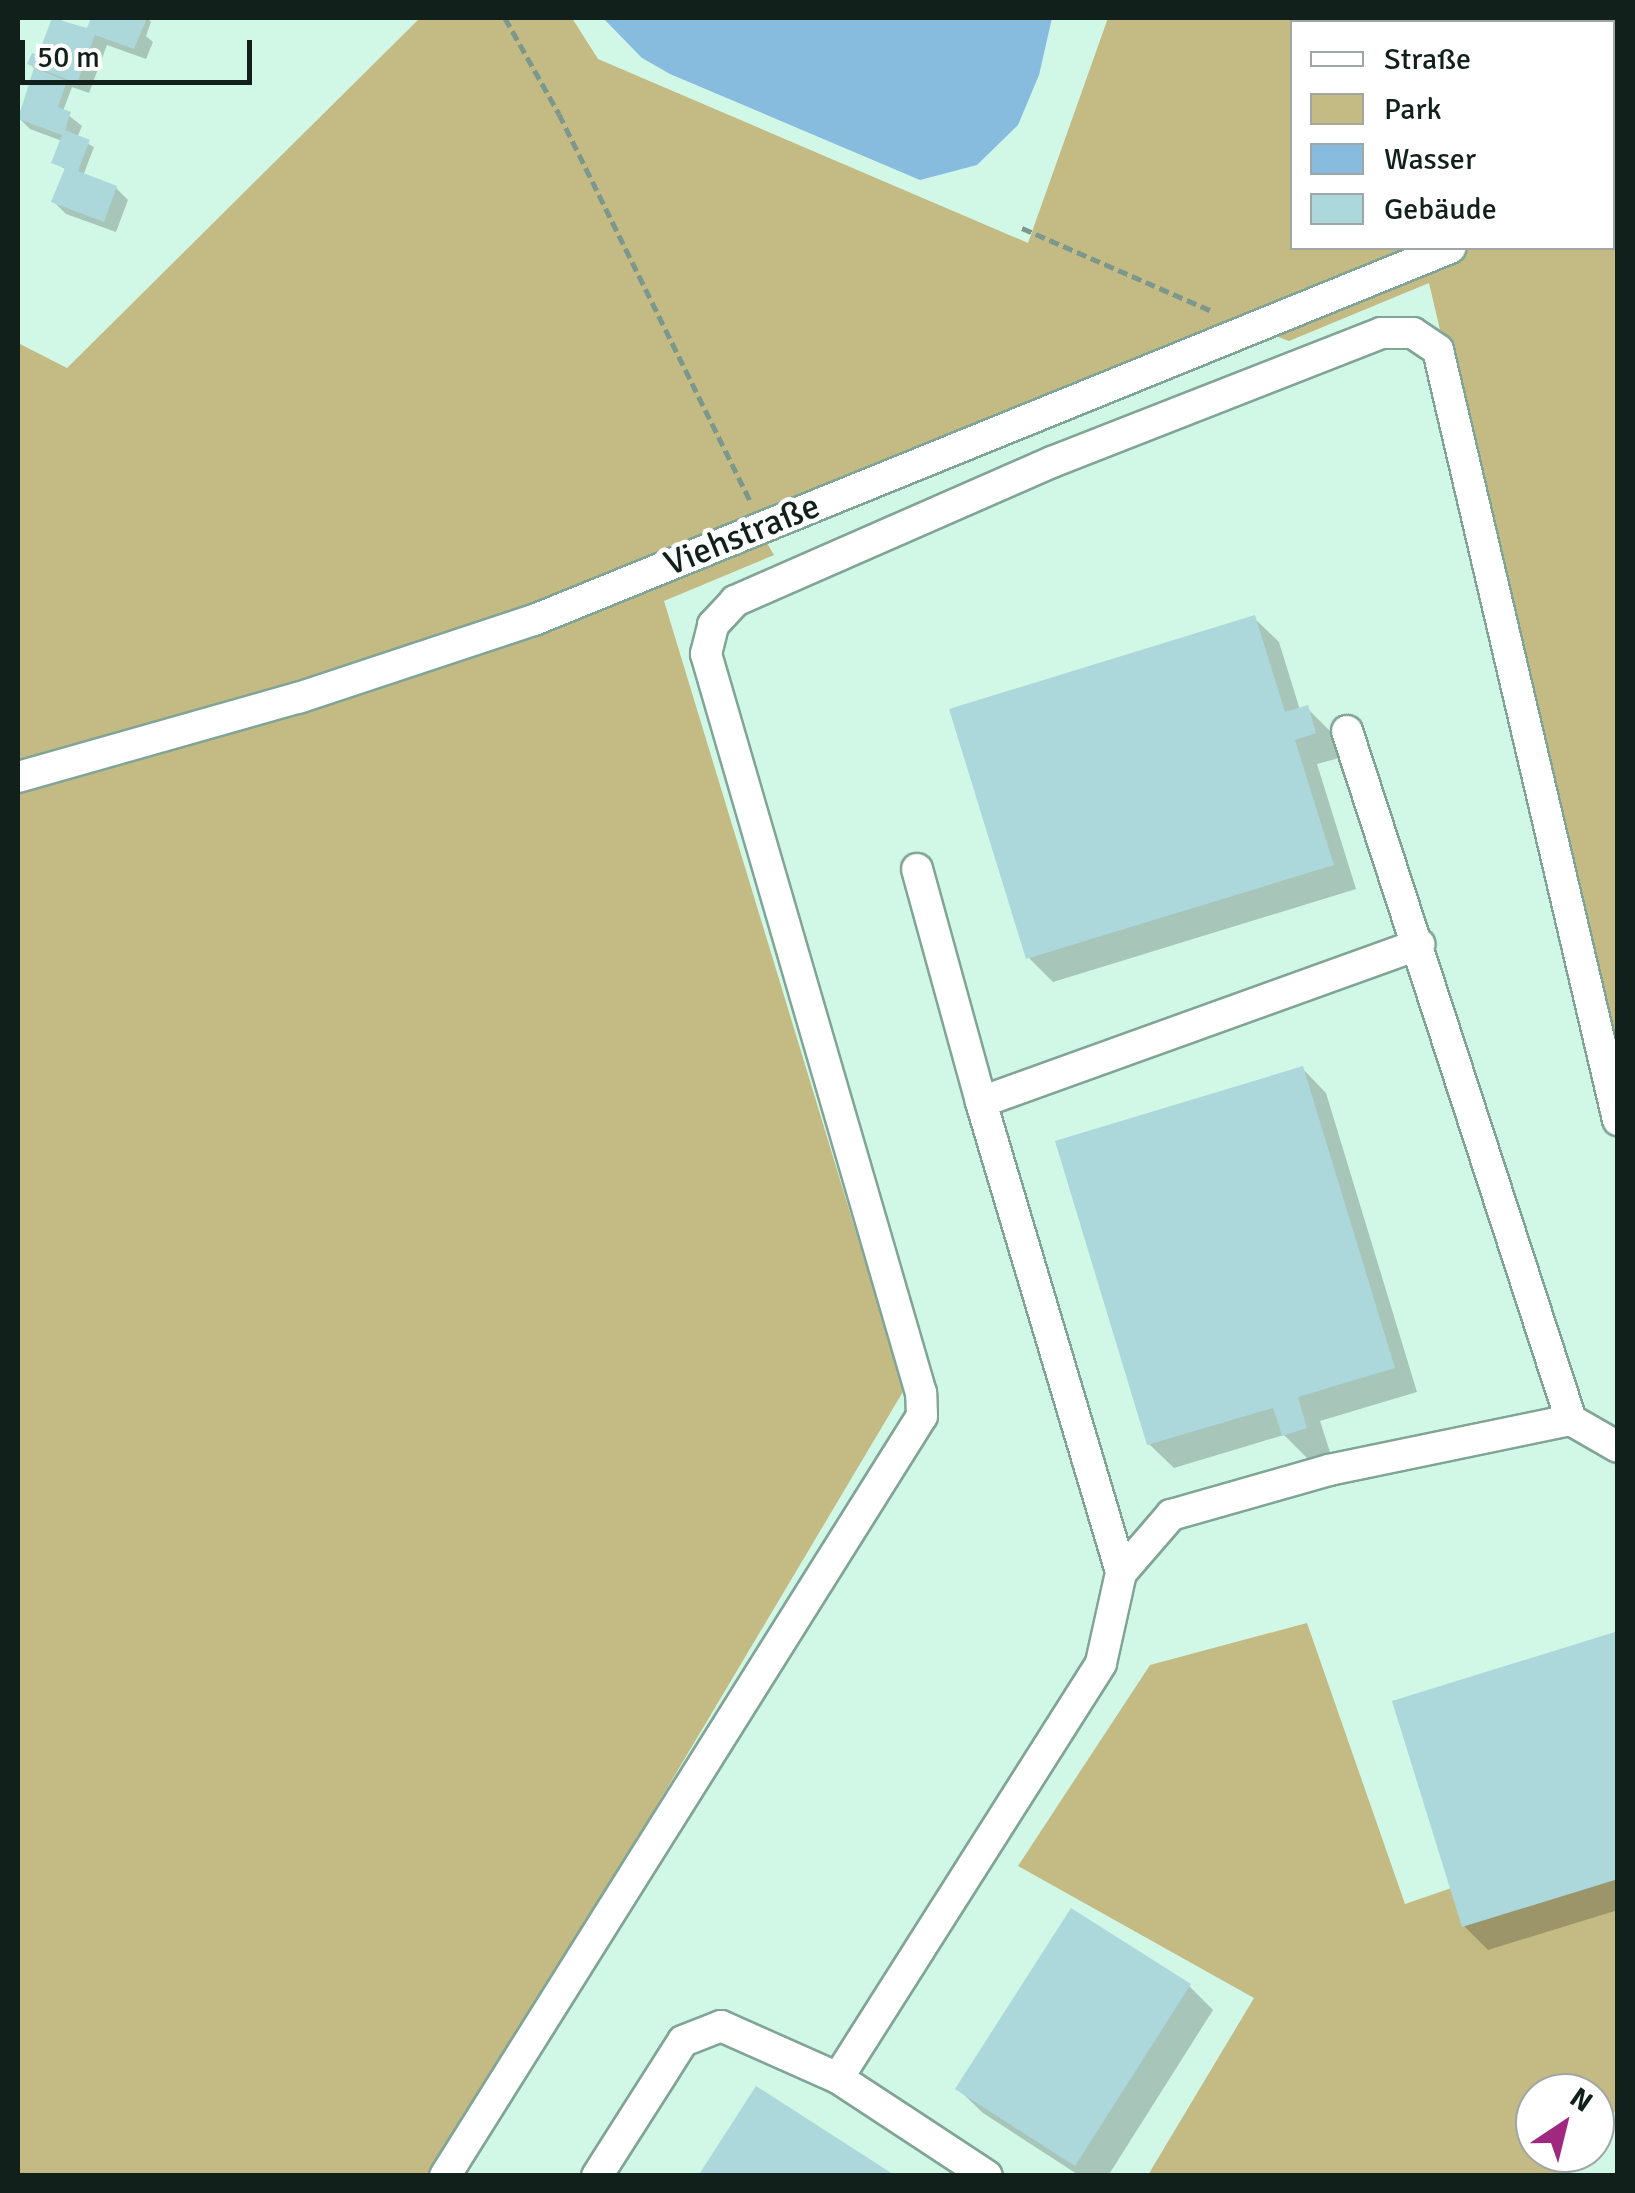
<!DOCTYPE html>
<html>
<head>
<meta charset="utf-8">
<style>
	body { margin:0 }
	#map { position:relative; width:1635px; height:2193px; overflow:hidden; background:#d1f7e7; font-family:Signika,sans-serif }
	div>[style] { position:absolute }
	.green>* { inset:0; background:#c4bb84 }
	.water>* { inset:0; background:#87bcdf }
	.shadow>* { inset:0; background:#0003 }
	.building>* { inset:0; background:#acd7db }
	.path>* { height:5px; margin-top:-2.5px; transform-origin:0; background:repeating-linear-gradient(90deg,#7c978c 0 10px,transparent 0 15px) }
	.roads { filter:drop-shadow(2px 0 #80a496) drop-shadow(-2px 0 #80a496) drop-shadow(0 2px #80a496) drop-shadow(0 -2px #80a496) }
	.minor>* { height:30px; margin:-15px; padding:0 15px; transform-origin:15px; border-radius:15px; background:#fff }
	span { translate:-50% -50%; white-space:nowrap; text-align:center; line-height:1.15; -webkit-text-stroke:9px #fff; paint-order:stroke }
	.street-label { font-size:35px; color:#12201b }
	.frame { position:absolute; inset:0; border:20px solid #12201b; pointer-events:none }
	.legend { position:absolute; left:1290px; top:20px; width:325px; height:230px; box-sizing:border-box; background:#fff; border:2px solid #a0a6a4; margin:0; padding:12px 18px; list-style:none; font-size:30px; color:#12201b }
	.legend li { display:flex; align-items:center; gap:20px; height:50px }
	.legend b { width:50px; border:2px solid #a0a6a4 }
	.north { position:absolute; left:1515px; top:2073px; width:100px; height:100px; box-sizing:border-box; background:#fff; border:2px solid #a0a6a4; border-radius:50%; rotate:35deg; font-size:28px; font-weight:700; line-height:40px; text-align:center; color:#12201b }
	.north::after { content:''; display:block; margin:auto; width:35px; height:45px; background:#a0287f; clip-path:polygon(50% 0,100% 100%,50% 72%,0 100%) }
	.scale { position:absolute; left:20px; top:40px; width:232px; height:45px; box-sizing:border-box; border:5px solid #12201b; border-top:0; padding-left:12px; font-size:30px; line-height:35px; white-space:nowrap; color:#12201b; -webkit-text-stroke:8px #fff; paint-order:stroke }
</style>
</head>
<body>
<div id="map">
	<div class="green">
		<div style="clip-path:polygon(420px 18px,572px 18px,598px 59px,1028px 243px,1108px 18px,1518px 18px,1519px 22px,1292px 22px,1292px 248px,1612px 248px,1613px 193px,1617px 191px,1617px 1084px,1429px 283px,1289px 341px,1238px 322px,755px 523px,774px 555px,664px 601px,904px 1390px,437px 2175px,18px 2175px,18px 343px,67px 368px)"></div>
		<div style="clip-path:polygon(1307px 1623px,1405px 1904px,1617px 1831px,1617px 2114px,1612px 2111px,1595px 2136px,1595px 2093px,1535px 2093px,1535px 2153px,1583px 2153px,1568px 2175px,1148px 2175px,1254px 1998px,1018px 1866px,1150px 1665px)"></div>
	</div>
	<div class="water">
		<div style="clip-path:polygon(603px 18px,1052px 18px,1039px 75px,1018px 125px,977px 165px,920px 180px,670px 74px,642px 58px)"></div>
	</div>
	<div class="shadow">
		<div style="clip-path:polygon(55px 18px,88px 31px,94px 18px,147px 18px,151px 22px,146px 36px,153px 42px,146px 59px,107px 45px,89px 93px,72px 87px,63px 111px,82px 126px,77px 138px,94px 147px,83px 176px,116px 188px,128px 200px,116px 232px,66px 214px,54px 202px,67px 170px,54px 163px,62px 141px,30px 129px,18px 117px,36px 70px,30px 64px,39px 59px)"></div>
		<div style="clip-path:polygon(1618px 58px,1618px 141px,1612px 144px,1612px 79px)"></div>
		<div style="clip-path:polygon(1254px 618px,1279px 642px,1300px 710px,1307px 708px,1331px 732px,1339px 758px,1317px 764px,1356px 889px,1053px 982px,1029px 958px)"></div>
		<div style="clip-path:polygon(1302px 1068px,1326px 1093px,1417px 1392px,1320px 1421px,1330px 1452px,1308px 1459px,1284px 1435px,1174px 1468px,1149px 1444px)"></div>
		<div style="clip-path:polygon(1615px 1635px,1618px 1910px,1488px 1950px,1464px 1926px)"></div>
		<div style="clip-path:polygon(1189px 1986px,1213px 2010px,1108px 2176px,1080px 2176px,983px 2113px,958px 2089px)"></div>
	</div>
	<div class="building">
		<div style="clip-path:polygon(52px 18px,87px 28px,91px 18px,147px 18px,134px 49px,95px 35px,77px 83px,27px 64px,32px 53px,38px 55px)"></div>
		<div style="clip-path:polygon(1618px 55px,1618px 125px,1612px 127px,1612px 57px)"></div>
		<div style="clip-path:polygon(34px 68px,67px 81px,58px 107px,71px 112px,65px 130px,90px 140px,78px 171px,117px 186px,104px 222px,51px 202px,65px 168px,51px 163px,62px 135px,18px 119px)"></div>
		<div style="clip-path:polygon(1255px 615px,1285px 712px,1308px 705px,1316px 733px,1295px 740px,1334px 865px,1026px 959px,949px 709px)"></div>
		<div style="clip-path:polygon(1303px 1066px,1395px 1368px,1298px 1397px,1307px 1428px,1282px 1436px,1273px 1408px,1147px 1445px,1055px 1141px)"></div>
		<div style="clip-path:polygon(1615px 1632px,1618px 1879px,1462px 1927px,1392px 1701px)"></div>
		<div style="clip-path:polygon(1071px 1908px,1191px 1984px,1075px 2166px,955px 2089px)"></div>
		<div style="clip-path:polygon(756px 2086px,896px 2176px,698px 2176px)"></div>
	</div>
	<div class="path">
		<div style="left:505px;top:18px;width:110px;rotate:60.6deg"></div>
		<div style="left:559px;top:114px;width:432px;rotate:63.7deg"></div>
		<div style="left:1022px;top:228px;width:207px;rotate:23.6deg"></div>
	</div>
	<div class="roads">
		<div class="minor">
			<div style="left:1612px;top:185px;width:6px;rotate:-18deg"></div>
			<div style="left:1347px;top:731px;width:724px;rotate:71.99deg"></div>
			<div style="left:1571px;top:1420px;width:54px;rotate:29.9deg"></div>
			<div style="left:18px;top:777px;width:291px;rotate:-15.8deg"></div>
			<div style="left:298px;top:698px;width:249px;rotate:-18.3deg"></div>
			<div style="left:534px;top:620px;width:989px;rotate:-22.1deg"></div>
			<div style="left:917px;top:869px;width:242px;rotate:74.6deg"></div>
			<div style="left:981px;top:1102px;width:491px;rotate:73.4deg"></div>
			<div style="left:981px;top:1102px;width:466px;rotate:-19.8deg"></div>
			<div style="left:838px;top:2078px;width:491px;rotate:-57.6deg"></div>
			<div style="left:1101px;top:1663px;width:92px;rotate:-77.5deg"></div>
			<div style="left:1121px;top:1573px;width:77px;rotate:-49.2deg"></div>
			<div style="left:1171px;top:1515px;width:164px;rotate:-15.9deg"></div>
			<div style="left:1329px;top:1470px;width:247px;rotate:-11.7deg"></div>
			<div style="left:445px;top:2176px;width:897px;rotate:-57.89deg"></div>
			<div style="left:922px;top:1416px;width:23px;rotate:-92deg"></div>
			<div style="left:921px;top:1393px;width:770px;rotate:-106.22deg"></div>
			<div style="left:706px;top:654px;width:30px;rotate:-76deg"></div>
			<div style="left:713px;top:625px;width:33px;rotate:-47deg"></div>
			<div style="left:735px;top:601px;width:346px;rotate:-23.7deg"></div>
			<div style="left:1052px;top:462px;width:353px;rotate:-21.4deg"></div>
			<div style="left:1381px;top:333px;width:32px"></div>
			<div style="left:1413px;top:333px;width:30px;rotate:34deg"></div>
			<div style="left:1438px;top:350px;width:791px;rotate:76.84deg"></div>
			<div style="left:597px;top:2176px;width:160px;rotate:-57.5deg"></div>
			<div style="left:683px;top:2041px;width:41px;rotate:-21.5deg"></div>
			<div style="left:721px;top:2026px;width:128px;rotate:24deg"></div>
			<div style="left:838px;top:2078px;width:178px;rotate:33.3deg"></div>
		</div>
	</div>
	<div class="street-label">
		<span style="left:742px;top:535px;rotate:-22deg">Viehstraße</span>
	</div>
	<div class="frame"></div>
	<ul class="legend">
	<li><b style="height:12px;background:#fff"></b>Straße</li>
	<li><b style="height:28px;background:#c4bb84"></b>Park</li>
	<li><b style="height:28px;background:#87bcdf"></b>Wasser</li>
	<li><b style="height:28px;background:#acd7db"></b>Gebäude</li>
	</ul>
	<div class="north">N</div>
	<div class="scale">50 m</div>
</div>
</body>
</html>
